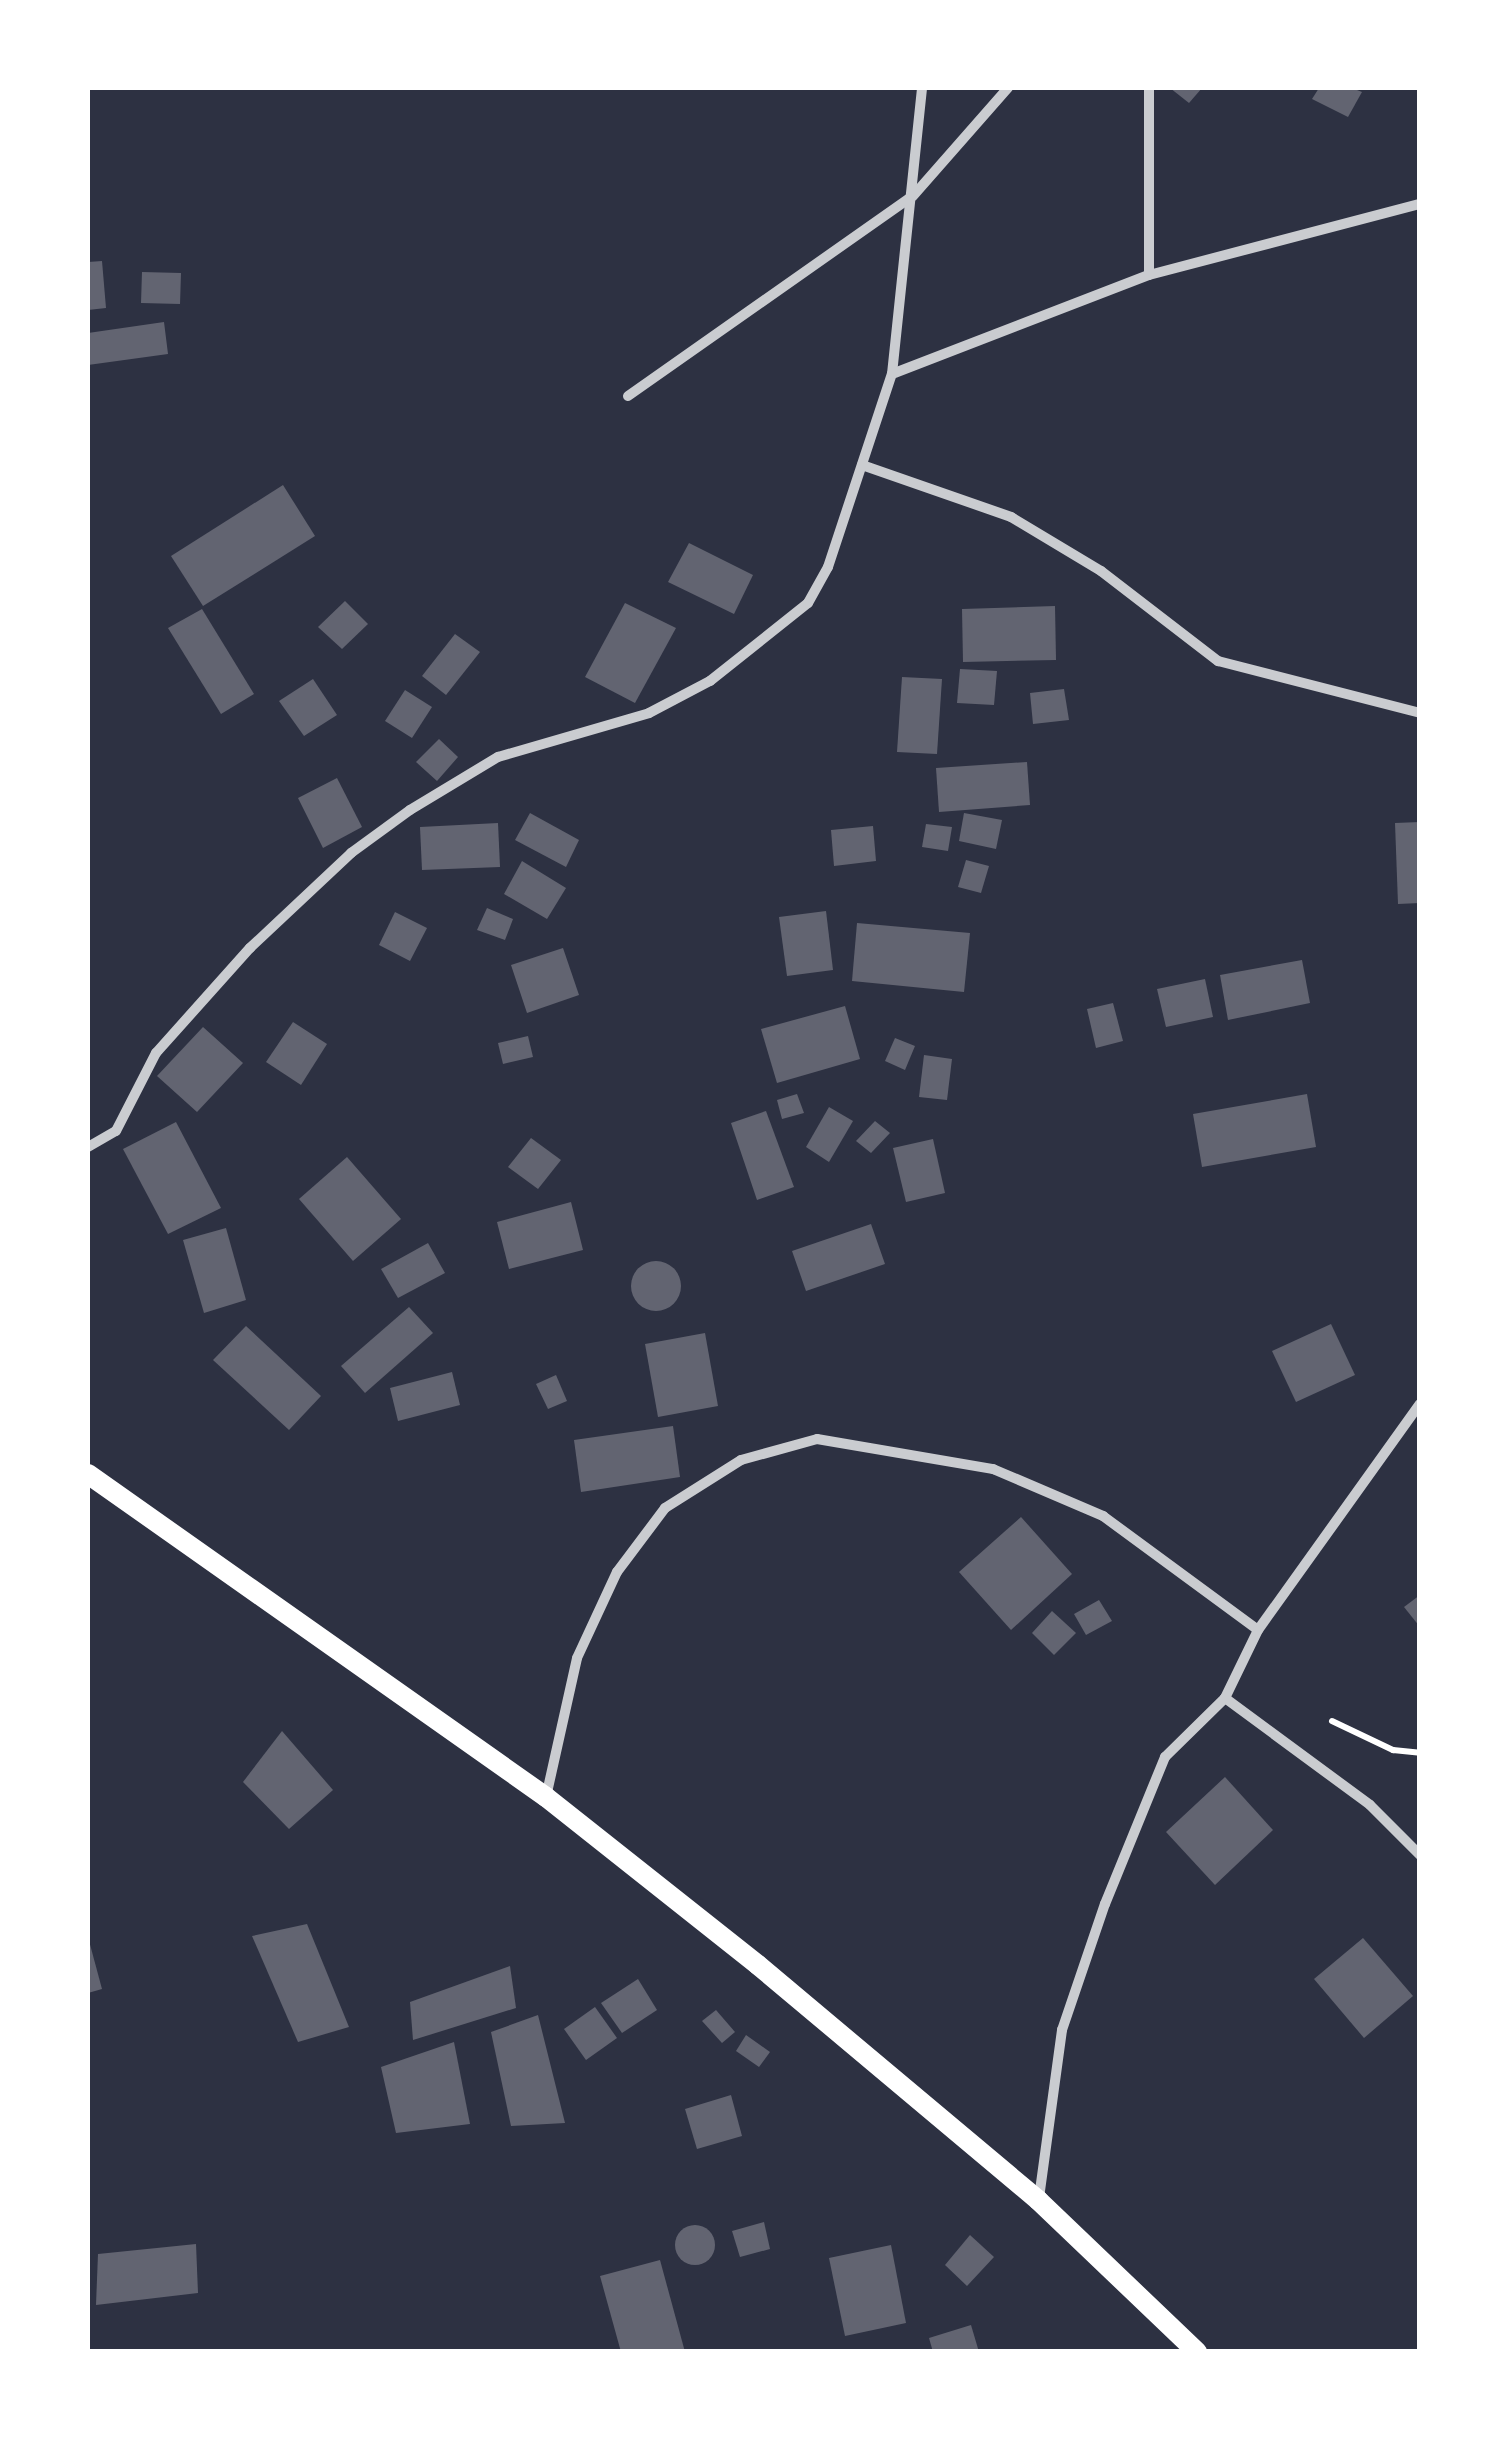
<!DOCTYPE html>
<html>
<head>
<meta charset="utf-8">
<style>
	body { margin:0 }
	#map { position:relative; width:1507px; height:2439px; overflow:hidden; background:#2d3142; font-family:Quicksand,sans-serif }
	div>[style] { position:absolute }
	.building>* { inset:0; background:#626471 }
	.round { border-radius:50% }
	.path>* { height:6px; margin:-3px; padding:0 3px; transform-origin:3px; border-radius:3px; background:#fff }
	.minor>* { height:10px; margin:-5px; padding:0 5px; transform-origin:5px; border-radius:5px; background:#caccd0 }
	.secondary>* { height:20px; margin:-10px; padding:0 10px; transform-origin:10px; border-radius:10px; background:#fff }
	span { translate:-50% -50%; white-space:nowrap; text-align:center; line-height:1.15; -webkit-text-stroke:9px #fff; paint-order:stroke }
	.frame { position:absolute; inset:0; border:90px solid #fff; pointer-events:none }
</style>
</head>
<body>
<div id="map">
	<div class="building">
		<div style="clip-path:polygon(1170px 88px,1202px 88px,1189px 103px)"></div>
		<div style="clip-path:polygon(1319px 88px,1352px 88px,1362px 92px,1348px 117px,1312px 99px)"></div>
		<div style="clip-path:polygon(102px 261px,106px 308px,88px 310px,88px 262px)"></div>
		<div style="clip-path:polygon(142px 272px,181px 273px,180px 304px,141px 303px)"></div>
		<div style="clip-path:polygon(164px 322px,168px 354px,88px 365px,88px 333px)"></div>
		<div style="clip-path:polygon(283px 485px,315px 536px,203px 606px,171px 556px)"></div>
		<div style="clip-path:polygon(689px 543px,753px 575px,734px 614px,668px 582px)"></div>
		<div style="clip-path:polygon(345px 601px,368px 624px,342px 649px,318px 627px)"></div>
		<div style="clip-path:polygon(625px 603px,676px 628px,635px 703px,585px 677px)"></div>
		<div style="clip-path:polygon(1055px 606px,1056px 660px,963px 662px,962px 609px)"></div>
		<div style="clip-path:polygon(202px 609px,254px 694px,221px 714px,168px 628px)"></div>
		<div style="clip-path:polygon(455px 634px,480px 652px,446px 695px,422px 676px)"></div>
		<div style="clip-path:polygon(960px 669px,997px 671px,994px 705px,957px 703px)"></div>
		<div style="clip-path:polygon(902px 677px,942px 679px,937px 754px,897px 752px)"></div>
		<div style="clip-path:polygon(313px 679px,337px 715px,304px 736px,279px 701px)"></div>
		<div style="clip-path:polygon(1064px 689px,1069px 720px,1033px 724px,1030px 693px)"></div>
		<div style="clip-path:polygon(405px 690px,432px 707px,412px 738px,385px 721px)"></div>
		<div style="clip-path:polygon(439px 739px,458px 757px,437px 781px,416px 762px)"></div>
		<div style="clip-path:polygon(1027px 762px,1030px 805px,939px 812px,936px 768px)"></div>
		<div style="clip-path:polygon(337px 778px,362px 827px,323px 848px,298px 798px)"></div>
		<div style="clip-path:polygon(530px 813px,579px 840px,566px 867px,515px 840px)"></div>
		<div style="clip-path:polygon(964px 813px,1002px 820px,996px 849px,959px 841px)"></div>
		<div style="clip-path:polygon(1420px 822px,1420px 903px,1398px 904px,1395px 823px)"></div>
		<div style="clip-path:polygon(498px 823px,500px 867px,422px 870px,420px 827px)"></div>
		<div style="clip-path:polygon(926px 824px,952px 827px,948px 851px,922px 847px)"></div>
		<div style="clip-path:polygon(873px 826px,876px 861px,834px 866px,831px 830px)"></div>
		<div style="clip-path:polygon(966px 860px,989px 866px,981px 893px,958px 887px)"></div>
		<div style="clip-path:polygon(522px 861px,566px 888px,547px 919px,504px 894px)"></div>
		<div style="clip-path:polygon(487px 908px,513px 919px,505px 940px,477px 930px)"></div>
		<div style="clip-path:polygon(826px 911px,833px 970px,787px 976px,779px 917px)"></div>
		<div style="clip-path:polygon(395px 912px,427px 928px,410px 961px,379px 945px)"></div>
		<div style="clip-path:polygon(857px 923px,970px 933px,964px 992px,852px 981px)"></div>
		<div style="clip-path:polygon(563px 948px,579px 995px,527px 1013px,511px 965px)"></div>
		<div style="clip-path:polygon(1302px 960px,1310px 1003px,1228px 1020px,1220px 975px)"></div>
		<div style="clip-path:polygon(1205px 979px,1213px 1017px,1166px 1027px,1157px 989px)"></div>
		<div style="clip-path:polygon(1113px 1003px,1123px 1041px,1096px 1048px,1087px 1009px)"></div>
		<div style="clip-path:polygon(845px 1006px,860px 1059px,777px 1083px,761px 1029px)"></div>
		<div style="clip-path:polygon(293px 1022px,327px 1044px,301px 1085px,266px 1062px)"></div>
		<div style="clip-path:polygon(203px 1027px,243px 1063px,197px 1112px,157px 1076px)"></div>
		<div style="clip-path:polygon(528px 1036px,533px 1057px,503px 1064px,498px 1043px)"></div>
		<div style="clip-path:polygon(895px 1038px,915px 1046px,905px 1070px,885px 1061px)"></div>
		<div style="clip-path:polygon(924px 1055px,952px 1059px,947px 1100px,919px 1097px)"></div>
		<div style="clip-path:polygon(797px 1094px,804px 1113px,782px 1119px,777px 1100px)"></div>
		<div style="clip-path:polygon(1307px 1094px,1316px 1147px,1202px 1167px,1193px 1114px)"></div>
		<div style="clip-path:polygon(829px 1107px,853px 1121px,829px 1162px,806px 1147px)"></div>
		<div style="clip-path:polygon(766px 1111px,794px 1187px,757px 1200px,731px 1123px)"></div>
		<div style="clip-path:polygon(875px 1121px,890px 1133px,871px 1153px,856px 1141px)"></div>
		<div style="clip-path:polygon(176px 1122px,221px 1208px,168px 1234px,123px 1149px)"></div>
		<div style="clip-path:polygon(531px 1138px,561px 1160px,538px 1189px,508px 1167px)"></div>
		<div style="clip-path:polygon(933px 1139px,945px 1193px,906px 1202px,893px 1148px)"></div>
		<div style="clip-path:polygon(347px 1157px,401px 1219px,353px 1261px,299px 1199px)"></div>
		<div style="clip-path:polygon(571px 1202px,583px 1250px,509px 1269px,497px 1222px)"></div>
		<div style="clip-path:polygon(871px 1224px,885px 1264px,806px 1291px,792px 1251px)"></div>
		<div style="clip-path:polygon(226px 1228px,246px 1300px,204px 1313px,183px 1240px)"></div>
		<div style="clip-path:polygon(428px 1243px,445px 1273px,398px 1298px,381px 1269px)"></div>
		<div class="round" style="left:631px;top:1261px;width:50px;height:50px"></div>
		<div style="clip-path:polygon(409px 1307px,433px 1333px,365px 1393px,341px 1366px)"></div>
		<div style="clip-path:polygon(1331px 1324px,1355px 1375px,1296px 1402px,1272px 1351px)"></div>
		<div style="clip-path:polygon(246px 1326px,321px 1396px,289px 1430px,213px 1360px)"></div>
		<div style="clip-path:polygon(705px 1333px,718px 1406px,658px 1417px,645px 1344px)"></div>
		<div style="clip-path:polygon(452px 1372px,460px 1405px,398px 1421px,390px 1388px)"></div>
		<div style="clip-path:polygon(556px 1375px,567px 1401px,548px 1409px,536px 1384px)"></div>
		<div style="clip-path:polygon(673px 1426px,680px 1477px,581px 1492px,574px 1440px)"></div>
		<div style="clip-path:polygon(1021px 1517px,1072px 1574px,1011px 1630px,959px 1572px)"></div>
		<div style="clip-path:polygon(1420px 1595px,1420px 1627px,1404px 1607px)"></div>
		<div style="clip-path:polygon(1099px 1600px,1112px 1621px,1086px 1635px,1074px 1614px)"></div>
		<div style="clip-path:polygon(1052px 1611px,1076px 1633px,1054px 1655px,1032px 1633px)"></div>
		<div style="clip-path:polygon(282px 1731px,333px 1790px,289px 1829px,243px 1782px)"></div>
		<div style="clip-path:polygon(1225px 1777px,1273px 1830px,1215px 1885px,1166px 1832px)"></div>
		<div style="clip-path:polygon(307px 1924px,349px 2027px,298px 2042px,252px 1936px)"></div>
		<div style="clip-path:polygon(88px 1937px,102px 1989px,88px 1993px)"></div>
		<div style="clip-path:polygon(1363px 1938px,1413px 1996px,1364px 2038px,1314px 1979px)"></div>
		<div style="clip-path:polygon(510px 1966px,516px 2008px,413px 2040px,410px 2002px)"></div>
		<div style="clip-path:polygon(638px 1979px,657px 2010px,622px 2033px,601px 2003px)"></div>
		<div style="clip-path:polygon(595px 2007px,617px 2038px,586px 2060px,564px 2029px)"></div>
		<div style="clip-path:polygon(716px 2010px,735px 2032px,722px 2043px,702px 2021px)"></div>
		<div style="clip-path:polygon(538px 2015px,565px 2123px,511px 2126px,491px 2032px)"></div>
		<div style="clip-path:polygon(746px 2035px,770px 2052px,759px 2067px,736px 2051px)"></div>
		<div style="clip-path:polygon(454px 2042px,470px 2124px,396px 2133px,381px 2067px)"></div>
		<div style="clip-path:polygon(731px 2095px,742px 2136px,697px 2149px,685px 2109px)"></div>
		<div style="clip-path:polygon(764px 2222px,770px 2249px,740px 2257px,732px 2231px)"></div>
		<div class="round" style="left:675px;top:2225px;width:40px;height:40px"></div>
		<div style="clip-path:polygon(970px 2235px,994px 2257px,967px 2286px,945px 2265px)"></div>
		<div style="clip-path:polygon(196px 2244px,198px 2293px,96px 2305px,98px 2254px)"></div>
		<div style="clip-path:polygon(891px 2245px,906px 2323px,845px 2336px,829px 2258px)"></div>
		<div style="clip-path:polygon(660px 2260px,685px 2352px,621px 2352px,600px 2276px)"></div>
		<div style="clip-path:polygon(971px 2325px,979px 2352px,933px 2352px,929px 2338px)"></div>
	</div>
	<div class="path">
		<div style="left:1332px;top:1721px;width:68px;rotate:25.4deg"></div>
		<div style="left:1393px;top:1750px;width:27px;rotate:6deg"></div>
	</div>
	<div class="minor">
		<div style="left:1149px;top:88px;width:187px;rotate:90deg"></div>
		<div style="left:892px;top:374px;width:275px;rotate:-21.1deg"></div>
		<div style="left:1149px;top:275px;width:280px;rotate:-14.7deg"></div>
		<div style="left:628px;top:396px;width:348px;rotate:-35.1deg"></div>
		<div style="left:913px;top:196px;width:144px;rotate:-48.7deg"></div>
		<div style="left:862px;top:465px;width:158px;rotate:19.2deg"></div>
		<div style="left:1011px;top:517px;width:105px;rotate:31deg"></div>
		<div style="left:1101px;top:571px;width:148px;rotate:37.6deg"></div>
		<div style="left:1218px;top:661px;width:209px;rotate:14.4deg"></div>
		<div style="left:88px;top:1147px;width:32px;rotate:-30deg"></div>
		<div style="left:116px;top:1131px;width:88px;rotate:-62.9deg"></div>
		<div style="left:156px;top:1053px;width:141px;rotate:-48.2deg"></div>
		<div style="left:250px;top:948px;width:139px;rotate:-43.2deg"></div>
		<div style="left:351px;top:853px;width:73px;rotate:-36.1deg"></div>
		<div style="left:410px;top:810px;width:103px;rotate:-31.1deg"></div>
		<div style="left:498px;top:757px;width:157px;rotate:-16.2deg"></div>
		<div style="left:649px;top:713px;width:69px;rotate:-27.7deg"></div>
		<div style="left:710px;top:681px;width:125px;rotate:-38.5deg"></div>
		<div style="left:808px;top:603px;width:41px;rotate:-60.9deg"></div>
		<div style="left:828px;top:567px;width:203px;rotate:-71.7deg"></div>
		<div style="left:892px;top:374px;width:288px;rotate:-84deg"></div>
		<div style="left:1225px;top:1698px;width:180px;rotate:36.4deg"></div>
		<div style="left:1370px;top:1805px;width:71px;rotate:45deg"></div>
		<div style="left:546px;top:1797px;width:142px;rotate:-77.4deg"></div>
		<div style="left:577px;top:1658px;width:95px;rotate:-65.1deg"></div>
		<div style="left:617px;top:1572px;width:80px;rotate:-53.1deg"></div>
		<div style="left:665px;top:1508px;width:90px;rotate:-32.3deg"></div>
		<div style="left:741px;top:1460px;width:79px;rotate:-15.4deg"></div>
		<div style="left:817px;top:1439px;width:179px;rotate:9.7deg"></div>
		<div style="left:993px;top:1469px;width:120px;rotate:23.1deg"></div>
		<div style="left:1103px;top:1516px;width:192px;rotate:36.3deg"></div>
		<div style="left:1039px;top:2198px;width:170px;rotate:-82.2deg"></div>
		<div style="left:1062px;top:2030px;width:133px;rotate:-71.2deg"></div>
		<div style="left:1105px;top:1904px;width:159px;rotate:-67.8deg"></div>
		<div style="left:1165px;top:1757px;width:84px;rotate:-44.5deg"></div>
		<div style="left:1225px;top:1698px;width:76px;rotate:-64.1deg"></div>
		<div style="left:1258px;top:1630px;width:278px;rotate:-54.4deg"></div>
	</div>
	<div class="secondary">
		<div style="left:88px;top:1474px;width:560px;rotate:35.19deg"></div>
		<div style="left:546px;top:1797px;width:270px;rotate:38.4deg"></div>
		<div style="left:758px;top:1965px;width:366px;rotate:40deg"></div>
		<div style="left:1038px;top:2200px;width:220px;rotate:43.7deg"></div>
	</div>
	<div class="frame"></div>
</div>
</body>
</html>
